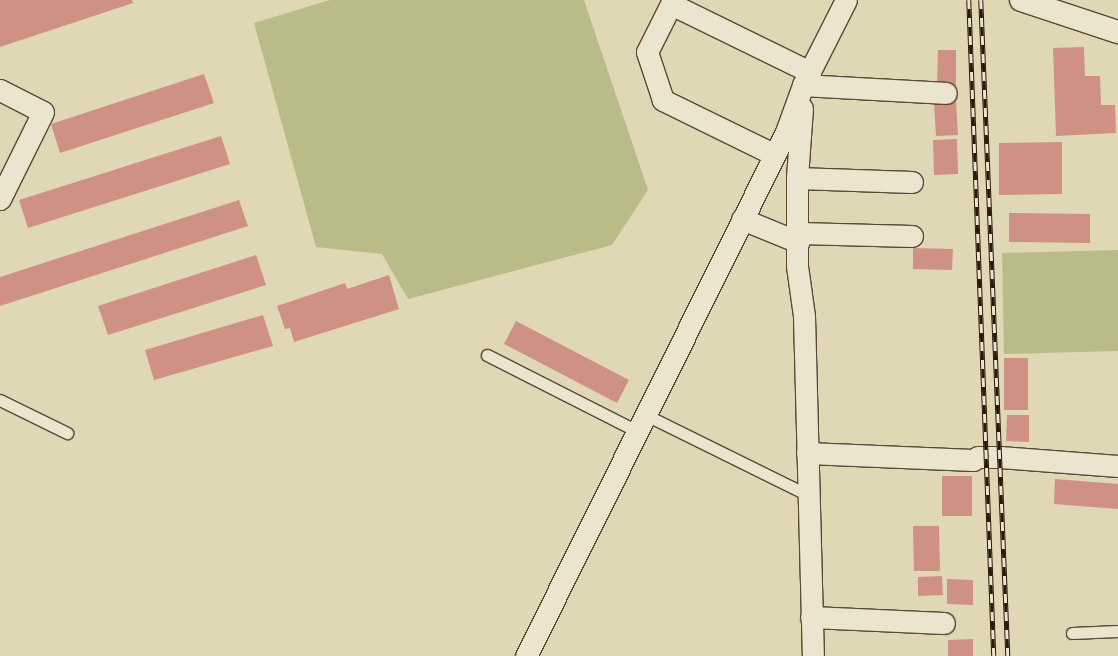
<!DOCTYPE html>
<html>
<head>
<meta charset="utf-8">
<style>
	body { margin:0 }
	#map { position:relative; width:1118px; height:656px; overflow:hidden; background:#e0d7b5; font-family:"EB Garamond",serif }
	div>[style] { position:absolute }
	.green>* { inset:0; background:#babc88 }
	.building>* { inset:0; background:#d09185 }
	.roads { filter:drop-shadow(1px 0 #594836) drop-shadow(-1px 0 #594836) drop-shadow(0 1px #594836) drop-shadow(0 -1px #594836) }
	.lane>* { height:11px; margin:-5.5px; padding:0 5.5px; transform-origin:5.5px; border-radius:5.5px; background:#ebe5cf }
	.street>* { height:21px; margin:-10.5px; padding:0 10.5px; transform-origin:10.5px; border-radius:10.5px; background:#ebe5cf }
	.secondary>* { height:22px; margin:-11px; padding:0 11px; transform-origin:11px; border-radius:11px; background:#ebe5cf }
	.rail>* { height:4.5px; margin-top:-2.25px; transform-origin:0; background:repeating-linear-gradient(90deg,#ebe5cf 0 9px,#2c190b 0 18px); box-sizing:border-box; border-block:1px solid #2c190b }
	span { translate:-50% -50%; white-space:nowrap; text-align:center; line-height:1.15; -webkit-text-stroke:3px #ebe5cf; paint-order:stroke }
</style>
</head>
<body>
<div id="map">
	<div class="green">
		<div style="clip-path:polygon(330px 0,584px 0,648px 190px,612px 245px,408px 299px,382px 254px,316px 247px,254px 23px)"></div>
		<div style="clip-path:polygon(1118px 250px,1118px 351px,1004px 354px,1002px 253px)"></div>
	</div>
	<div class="building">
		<div style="clip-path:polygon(0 0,132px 0,133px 3px,0 47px)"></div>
		<div style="clip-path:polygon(1084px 47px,1085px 76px,1100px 76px,1101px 105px,1115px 105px,1116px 133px,1056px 136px,1053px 48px)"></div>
		<div style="clip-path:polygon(938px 50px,956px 50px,956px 85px,937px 84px)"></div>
		<div style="clip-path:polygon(204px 74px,214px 103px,60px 153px,51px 124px)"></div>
		<div style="clip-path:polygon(956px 101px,958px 135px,936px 136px,934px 102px)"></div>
		<div style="clip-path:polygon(221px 136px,230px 164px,28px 228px,19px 200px)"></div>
		<div style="clip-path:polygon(957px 139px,958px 174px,934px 175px,933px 140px)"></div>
		<div style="clip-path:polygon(1062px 142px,1062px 194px,999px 195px,999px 143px)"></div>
		<div style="clip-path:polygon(239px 200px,248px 226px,0 306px,0 277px)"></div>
		<div style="clip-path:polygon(1009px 213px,1090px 214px,1090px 243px,1009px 242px)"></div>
		<div style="clip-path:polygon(913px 248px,953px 249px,952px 270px,913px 269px)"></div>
		<div style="clip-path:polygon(256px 255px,266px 285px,108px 335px,98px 306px)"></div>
		<div style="clip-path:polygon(389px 275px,399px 309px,294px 342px,290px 328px,285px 329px,277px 306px,345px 283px,347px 289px)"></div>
		<div style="clip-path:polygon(263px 315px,273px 346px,154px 380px,145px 350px)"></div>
		<div style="clip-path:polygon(516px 321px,629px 380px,617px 403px,504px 344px)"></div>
		<div style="clip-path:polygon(1004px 358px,1028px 358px,1028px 410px,1004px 410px)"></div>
		<div style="clip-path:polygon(1007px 415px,1029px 415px,1029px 442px,1006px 441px)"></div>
		<div style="clip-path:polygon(942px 476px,972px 476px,972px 516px,942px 516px)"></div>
		<div style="clip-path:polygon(1055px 479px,1118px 484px,1118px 509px,1054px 504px)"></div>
		<div style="clip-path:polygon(913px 526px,939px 526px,940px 571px,914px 571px)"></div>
		<div style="clip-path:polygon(942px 576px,943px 595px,918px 596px,918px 577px)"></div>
		<div style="clip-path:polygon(947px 579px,973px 580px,973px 605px,947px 604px)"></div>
		<div style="clip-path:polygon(973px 639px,973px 656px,948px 656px,948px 640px)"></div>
	</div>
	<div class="roads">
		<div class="lane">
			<div style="left:487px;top:355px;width:168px;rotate:26.9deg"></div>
			<div style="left:0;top:400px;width:75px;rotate:26.2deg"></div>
			<div style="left:646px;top:415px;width:181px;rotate:26.3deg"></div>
			<div style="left:1072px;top:633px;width:46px;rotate:-2.5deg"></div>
		</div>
		<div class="street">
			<div style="left:803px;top:85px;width:143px;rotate:3.2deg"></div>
			<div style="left:0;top:90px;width:48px;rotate:27.1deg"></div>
			<div style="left:43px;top:112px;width:97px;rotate:116.3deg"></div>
			<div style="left:802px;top:108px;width:70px;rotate:94.1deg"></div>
			<div style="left:797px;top:178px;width:88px;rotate:90deg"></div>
			<div style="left:797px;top:266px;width:50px;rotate:82deg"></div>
			<div style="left:804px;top:316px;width:340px;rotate:88.5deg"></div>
			<div style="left:773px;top:154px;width:123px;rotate:-153.9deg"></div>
			<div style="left:663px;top:100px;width:51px;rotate:-108.4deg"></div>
			<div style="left:647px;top:52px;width:54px;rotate:-63.4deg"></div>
			<div style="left:671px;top:4px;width:155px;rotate:26.1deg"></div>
			<div style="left:797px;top:178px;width:115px;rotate:2deg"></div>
			<div style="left:742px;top:219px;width:61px;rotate:22.3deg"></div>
			<div style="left:799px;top:233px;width:113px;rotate:1.5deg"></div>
			<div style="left:807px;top:453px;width:166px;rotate:2.4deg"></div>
			<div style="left:973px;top:460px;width:6px;rotate:-31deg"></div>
			<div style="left:978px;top:457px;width:22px"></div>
			<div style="left:1000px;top:457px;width:118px;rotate:4.4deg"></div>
			<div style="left:811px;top:617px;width:133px;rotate:2.6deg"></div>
			<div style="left:526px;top:656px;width:585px;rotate:-63.61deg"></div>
			<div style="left:786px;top:132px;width:50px;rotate:-70.1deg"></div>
			<div style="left:803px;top:85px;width:95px;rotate:-63.2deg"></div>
		</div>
		<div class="secondary">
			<div style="left:1021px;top:0;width:102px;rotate:18.3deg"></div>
		</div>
	</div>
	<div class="rail">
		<div style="left:969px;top:0;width:656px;rotate:87.82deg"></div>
		<div style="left:981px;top:0;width:657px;rotate:87.64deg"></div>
	</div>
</div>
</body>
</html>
